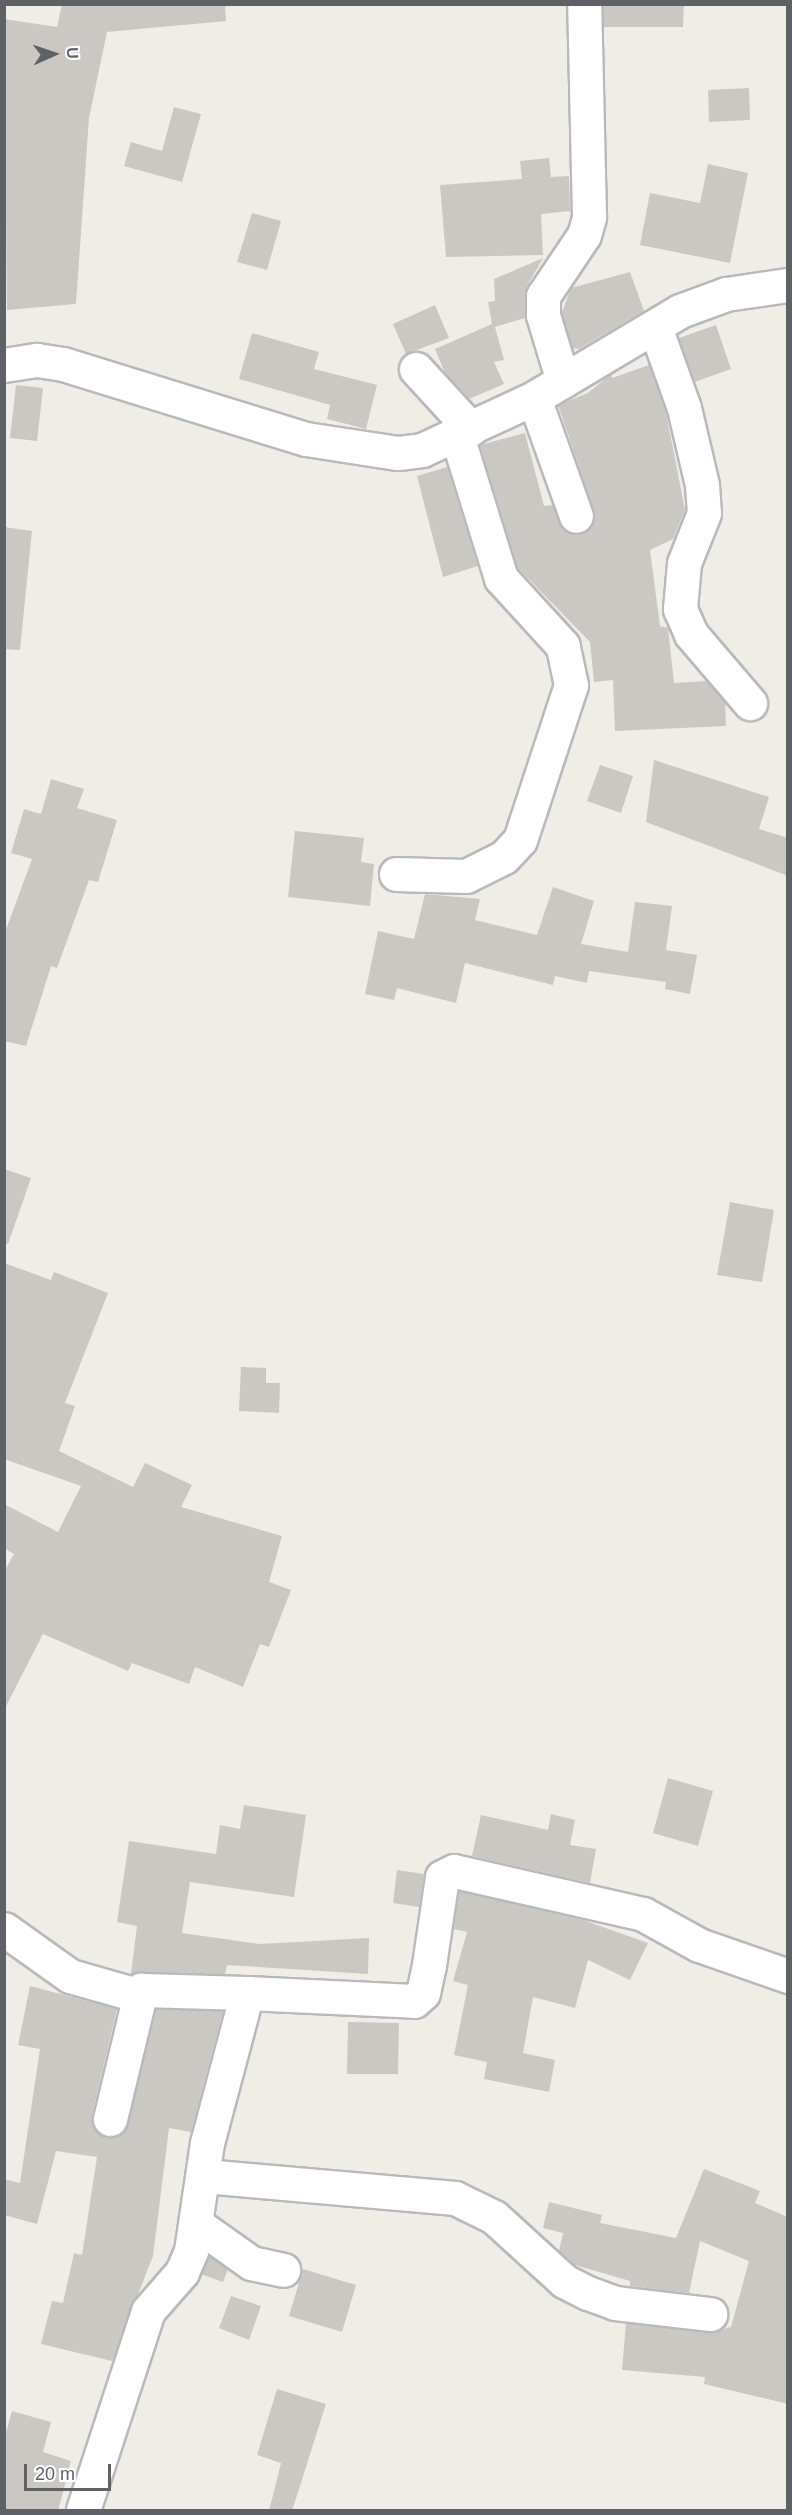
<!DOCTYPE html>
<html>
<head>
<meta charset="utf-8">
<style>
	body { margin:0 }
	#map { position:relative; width:792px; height:2515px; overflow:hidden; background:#f0ede6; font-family:Arial,sans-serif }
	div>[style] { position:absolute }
	.building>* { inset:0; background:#cbc8c4 }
	.roads { filter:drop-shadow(2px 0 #b7b9bc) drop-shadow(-2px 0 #b7b9bc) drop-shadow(0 2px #b7b9bc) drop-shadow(0 -2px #b7b9bc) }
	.minor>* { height:33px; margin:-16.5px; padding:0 16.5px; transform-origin:16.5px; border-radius:16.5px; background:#fff }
	.tertiary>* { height:33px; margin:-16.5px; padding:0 16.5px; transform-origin:16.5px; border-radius:16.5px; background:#fff }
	span { translate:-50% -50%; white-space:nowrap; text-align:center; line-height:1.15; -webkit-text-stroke:4.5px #fff; paint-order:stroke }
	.frame { position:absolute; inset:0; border:6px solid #5e6266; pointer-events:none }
	.north { position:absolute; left:24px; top:24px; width:60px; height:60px; -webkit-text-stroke:4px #fff; paint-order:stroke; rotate:87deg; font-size:16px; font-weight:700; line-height:24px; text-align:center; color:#5e6266 }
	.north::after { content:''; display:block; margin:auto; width:21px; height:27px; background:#5e6266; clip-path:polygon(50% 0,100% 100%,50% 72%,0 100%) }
	.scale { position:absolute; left:24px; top:2464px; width:87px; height:27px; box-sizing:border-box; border:3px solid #5e6266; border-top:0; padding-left:8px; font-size:18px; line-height:21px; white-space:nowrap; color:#5e6266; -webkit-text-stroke:4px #fff; paint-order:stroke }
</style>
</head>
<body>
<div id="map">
	<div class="building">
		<div style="clip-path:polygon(62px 4px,225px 4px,226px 21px,107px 32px,89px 118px,76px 304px,7px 310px,4px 19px,57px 27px)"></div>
		<div style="clip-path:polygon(603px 4px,684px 4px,683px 27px,603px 27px)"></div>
		<div style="clip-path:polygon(749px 88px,750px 120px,709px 122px,708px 90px)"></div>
		<div style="clip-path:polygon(174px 107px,201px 114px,182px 182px,124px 166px,131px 142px,162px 151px)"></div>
		<div style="clip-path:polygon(549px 158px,551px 177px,569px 176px,570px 211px,541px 214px,543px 255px,446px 257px,440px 185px,522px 179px,520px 161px)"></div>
		<div style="clip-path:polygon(708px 164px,748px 173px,730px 263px,640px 245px,650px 193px,700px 203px)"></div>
		<div style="clip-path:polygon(252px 213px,281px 221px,267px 270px,237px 262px)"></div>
		<div style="clip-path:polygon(543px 258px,527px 286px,525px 318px,495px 327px,504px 360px,494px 362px,504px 384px,469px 399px,445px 373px,435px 349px,492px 324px,488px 302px,495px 301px,494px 279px)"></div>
		<div style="clip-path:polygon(630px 272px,644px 311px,579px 349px,572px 348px,562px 312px,571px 288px)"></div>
		<div style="clip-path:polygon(435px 305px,449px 338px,406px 354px,393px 324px)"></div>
		<div style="clip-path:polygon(716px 325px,731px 369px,695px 382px,679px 338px)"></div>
		<div style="clip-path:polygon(252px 333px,319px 352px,314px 369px,377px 385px,366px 429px,327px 419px,330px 405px,239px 379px)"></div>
		<div style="clip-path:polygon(649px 365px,666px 413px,685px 510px,673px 539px,650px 550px,660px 626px,668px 628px,674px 683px,707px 681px,725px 702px,726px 726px,615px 731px,613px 680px,594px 682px,590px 642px,518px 568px,480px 445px,525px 433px,544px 506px,552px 505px,564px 531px,583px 533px,591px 528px,594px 510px,558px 405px,588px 393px,611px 374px,612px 378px)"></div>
		<div style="clip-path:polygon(16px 385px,43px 388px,37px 441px,10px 438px)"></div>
		<div style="clip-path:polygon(447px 467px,478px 566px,443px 577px,417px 476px)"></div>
		<div style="clip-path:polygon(4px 527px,32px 531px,20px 650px,4px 649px)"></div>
		<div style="clip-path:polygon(654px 760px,769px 797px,759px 829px,788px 838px,788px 876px,646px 822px)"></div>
		<div style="clip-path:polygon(600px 765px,633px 776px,621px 813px,587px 801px)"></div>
		<div style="clip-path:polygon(51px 779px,84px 789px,77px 808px,117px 820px,98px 882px,89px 880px,57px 968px,51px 966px,26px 1046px,4px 1041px,4px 935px,32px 859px,11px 853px,24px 809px,41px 814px)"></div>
		<div style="clip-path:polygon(295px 831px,364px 838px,361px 862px,374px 864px,370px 906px,288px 897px)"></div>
		<div style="clip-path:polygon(553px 887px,594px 901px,581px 944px,628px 952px,635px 902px,672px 906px,666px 950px,697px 955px,690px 994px,665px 989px,666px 982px,589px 971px,587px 983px,555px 976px,553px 985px,465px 963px,456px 1003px,397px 988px,394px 1000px,365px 994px,378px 931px,414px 939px,425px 894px,480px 899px,475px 920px,537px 935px)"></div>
		<div style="clip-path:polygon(4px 1169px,31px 1178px,8px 1244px,4px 1243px)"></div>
		<div style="clip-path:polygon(730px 1202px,774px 1210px,762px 1282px,717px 1275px)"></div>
		<div style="clip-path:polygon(4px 1263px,51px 1280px,54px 1272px,108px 1293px,65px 1403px,75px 1406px,59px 1451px,133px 1487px,145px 1463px,192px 1485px,181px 1507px,282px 1536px,269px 1582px,291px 1590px,269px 1647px,260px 1644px,243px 1687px,195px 1667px,189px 1684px,132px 1663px,128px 1671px,43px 1634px,4px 1710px,4px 1572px,14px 1554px,4px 1548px,4px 1504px,58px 1532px,81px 1486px,4px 1459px)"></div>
		<div style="clip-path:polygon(241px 1367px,266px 1368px,266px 1383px,280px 1383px,279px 1413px,239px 1411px)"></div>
		<div style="clip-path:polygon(668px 1778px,713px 1791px,698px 1846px,653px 1833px)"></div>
		<div style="clip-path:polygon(244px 1805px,306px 1815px,294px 1897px,190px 1882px,182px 1933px,260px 1944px,369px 1938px,368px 1974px,227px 1965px,225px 1974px,131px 1974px,137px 1926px,117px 1922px,129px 1841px,216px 1854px,220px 1825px,240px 1829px)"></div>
		<div style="clip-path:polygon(551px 1814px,575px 1820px,570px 1845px,596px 1849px,590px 1883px,472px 1856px,481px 1815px,548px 1830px)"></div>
		<div style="clip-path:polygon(397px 1870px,424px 1874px,419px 1907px,393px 1903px)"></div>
		<div style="clip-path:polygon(459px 1891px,583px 1920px,648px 1943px,630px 1980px,588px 1960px,575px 2008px,533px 1997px,523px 2053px,555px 2060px,549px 2092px,484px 2079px,487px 2062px,454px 2055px,468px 1985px,453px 1981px,467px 1932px,454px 1929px)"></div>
		<div style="clip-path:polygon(30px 1986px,117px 2009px,92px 2115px,97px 2132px,106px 2137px,123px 2132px,128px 2123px,156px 2009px,223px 2011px,191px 2132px,169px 2128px,153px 2256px,112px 2361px,41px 2344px,52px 2301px,63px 2303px,74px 2253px,82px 2255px,97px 2157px,56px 2151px,37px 2224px,4px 2215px,4px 2179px,20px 2183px,40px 2049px,18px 2045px)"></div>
		<div style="clip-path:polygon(348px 2022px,399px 2023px,398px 2074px,347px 2074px)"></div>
		<div style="clip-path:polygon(704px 2169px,760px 2191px,755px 2203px,788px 2217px,788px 2404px,704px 2384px,705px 2377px,622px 2370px,626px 2323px,708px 2333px,731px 2327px,749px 2261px,700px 2241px,689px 2293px,630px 2286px,630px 2281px,575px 2265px,559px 2251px,563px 2233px,543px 2228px,549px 2202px,602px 2215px,600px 2223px,676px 2238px)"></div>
		<div style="clip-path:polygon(209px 2256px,228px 2269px,223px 2282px,201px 2274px)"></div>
		<div style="clip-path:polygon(303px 2269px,356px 2285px,342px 2332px,289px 2316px)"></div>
		<div style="clip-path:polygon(231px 2296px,261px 2306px,249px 2340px,219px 2328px)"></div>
		<div style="clip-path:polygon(277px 2389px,326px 2404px,292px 2511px,269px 2511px,281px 2463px,257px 2455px)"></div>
		<div style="clip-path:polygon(12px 2411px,51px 2422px,43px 2452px,71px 2461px,58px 2511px,4px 2511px,4px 2439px)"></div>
	</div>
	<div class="roads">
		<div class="minor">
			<div style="left:655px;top:327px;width:86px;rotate:70.3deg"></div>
			<div style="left:684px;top:408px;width:79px;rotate:76.8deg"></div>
			<div style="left:702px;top:485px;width:28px;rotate:86deg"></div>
			<div style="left:704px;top:513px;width:54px;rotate:111.8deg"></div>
			<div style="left:684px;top:563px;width:46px;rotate:95deg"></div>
			<div style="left:680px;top:609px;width:27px;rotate:66deg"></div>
			<div style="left:691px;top:634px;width:91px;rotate:49.5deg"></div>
			<div style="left:416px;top:369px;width:81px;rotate:47.5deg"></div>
			<div style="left:563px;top:381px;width:69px;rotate:-106.9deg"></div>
			<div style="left:543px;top:315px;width:19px;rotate:-90deg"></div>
			<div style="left:543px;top:296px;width:73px;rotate:-56.1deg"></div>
			<div style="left:584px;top:235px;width:19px;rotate:-74deg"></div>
			<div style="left:589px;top:217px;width:213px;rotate:-91.3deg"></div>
			<div style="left:534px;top:398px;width:125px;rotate:70.4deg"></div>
			<div style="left:396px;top:874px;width:70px;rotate:1.6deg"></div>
			<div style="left:466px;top:876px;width:42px;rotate:-26.6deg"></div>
			<div style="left:504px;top:857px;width:23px;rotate:-47deg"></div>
			<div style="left:520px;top:840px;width:163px;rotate:-71.8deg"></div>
			<div style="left:571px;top:685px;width:40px;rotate:-102deg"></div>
			<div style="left:563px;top:646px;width:92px;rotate:-132.4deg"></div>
			<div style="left:501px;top:578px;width:149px;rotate:-107.2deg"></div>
			<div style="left:4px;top:1929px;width:81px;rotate:35.5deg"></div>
			<div style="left:70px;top:1976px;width:70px;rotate:15.8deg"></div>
			<div style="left:110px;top:2119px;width:133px;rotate:-76.5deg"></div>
			<div style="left:141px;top:1990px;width:106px;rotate:1.6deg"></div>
			<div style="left:204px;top:2176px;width:252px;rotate:5deg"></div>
			<div style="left:455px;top:2198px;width:43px;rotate:26deg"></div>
			<div style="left:494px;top:2217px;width:95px;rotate:42.4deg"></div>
			<div style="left:564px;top:2281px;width:27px;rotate:27deg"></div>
			<div style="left:588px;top:2293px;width:29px;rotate:20deg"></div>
			<div style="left:615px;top:2303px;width:96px;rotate:6.6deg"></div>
			<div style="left:199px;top:2226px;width:64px;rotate:35.4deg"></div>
			<div style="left:251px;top:2263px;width:33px;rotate:12deg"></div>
			<div style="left:83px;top:2510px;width:209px;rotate:-71.9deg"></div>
			<div style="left:148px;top:2311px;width:52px;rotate:-48.9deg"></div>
			<div style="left:182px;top:2272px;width:23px;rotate:-67deg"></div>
			<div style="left:191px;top:2251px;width:109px;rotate:-81.6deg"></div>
			<div style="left:207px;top:2143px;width:155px;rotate:-75.1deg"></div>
			<div style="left:247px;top:1993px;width:167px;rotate:2.7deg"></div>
			<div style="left:414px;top:2001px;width:12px;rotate:-42deg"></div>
			<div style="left:423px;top:1993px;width:29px;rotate:-78deg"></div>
			<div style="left:429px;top:1965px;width:89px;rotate:-81.6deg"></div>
			<div style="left:442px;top:1877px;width:13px;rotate:-27deg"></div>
			<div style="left:454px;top:1871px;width:194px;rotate:12.8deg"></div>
			<div style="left:643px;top:1914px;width:64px;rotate:29deg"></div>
			<div style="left:699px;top:1945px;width:94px;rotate:19.2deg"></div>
		</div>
		<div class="tertiary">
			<div style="left:4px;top:365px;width:33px;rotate:-9deg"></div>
			<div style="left:37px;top:360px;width:26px;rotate:9deg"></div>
			<div style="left:63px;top:364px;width:254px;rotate:17.2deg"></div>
			<div style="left:306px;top:439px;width:93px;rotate:8.7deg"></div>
			<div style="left:398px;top:453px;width:24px;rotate:-7deg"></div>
			<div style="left:422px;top:450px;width:123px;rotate:-24.9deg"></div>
			<div style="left:534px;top:398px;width:170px;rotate:-30.8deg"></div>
			<div style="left:680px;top:311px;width:49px;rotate:-20.3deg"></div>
			<div style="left:726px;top:294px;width:63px;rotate:-8.3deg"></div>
		</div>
	</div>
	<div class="frame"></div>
	<div class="north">U</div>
	<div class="scale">20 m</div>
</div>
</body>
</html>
